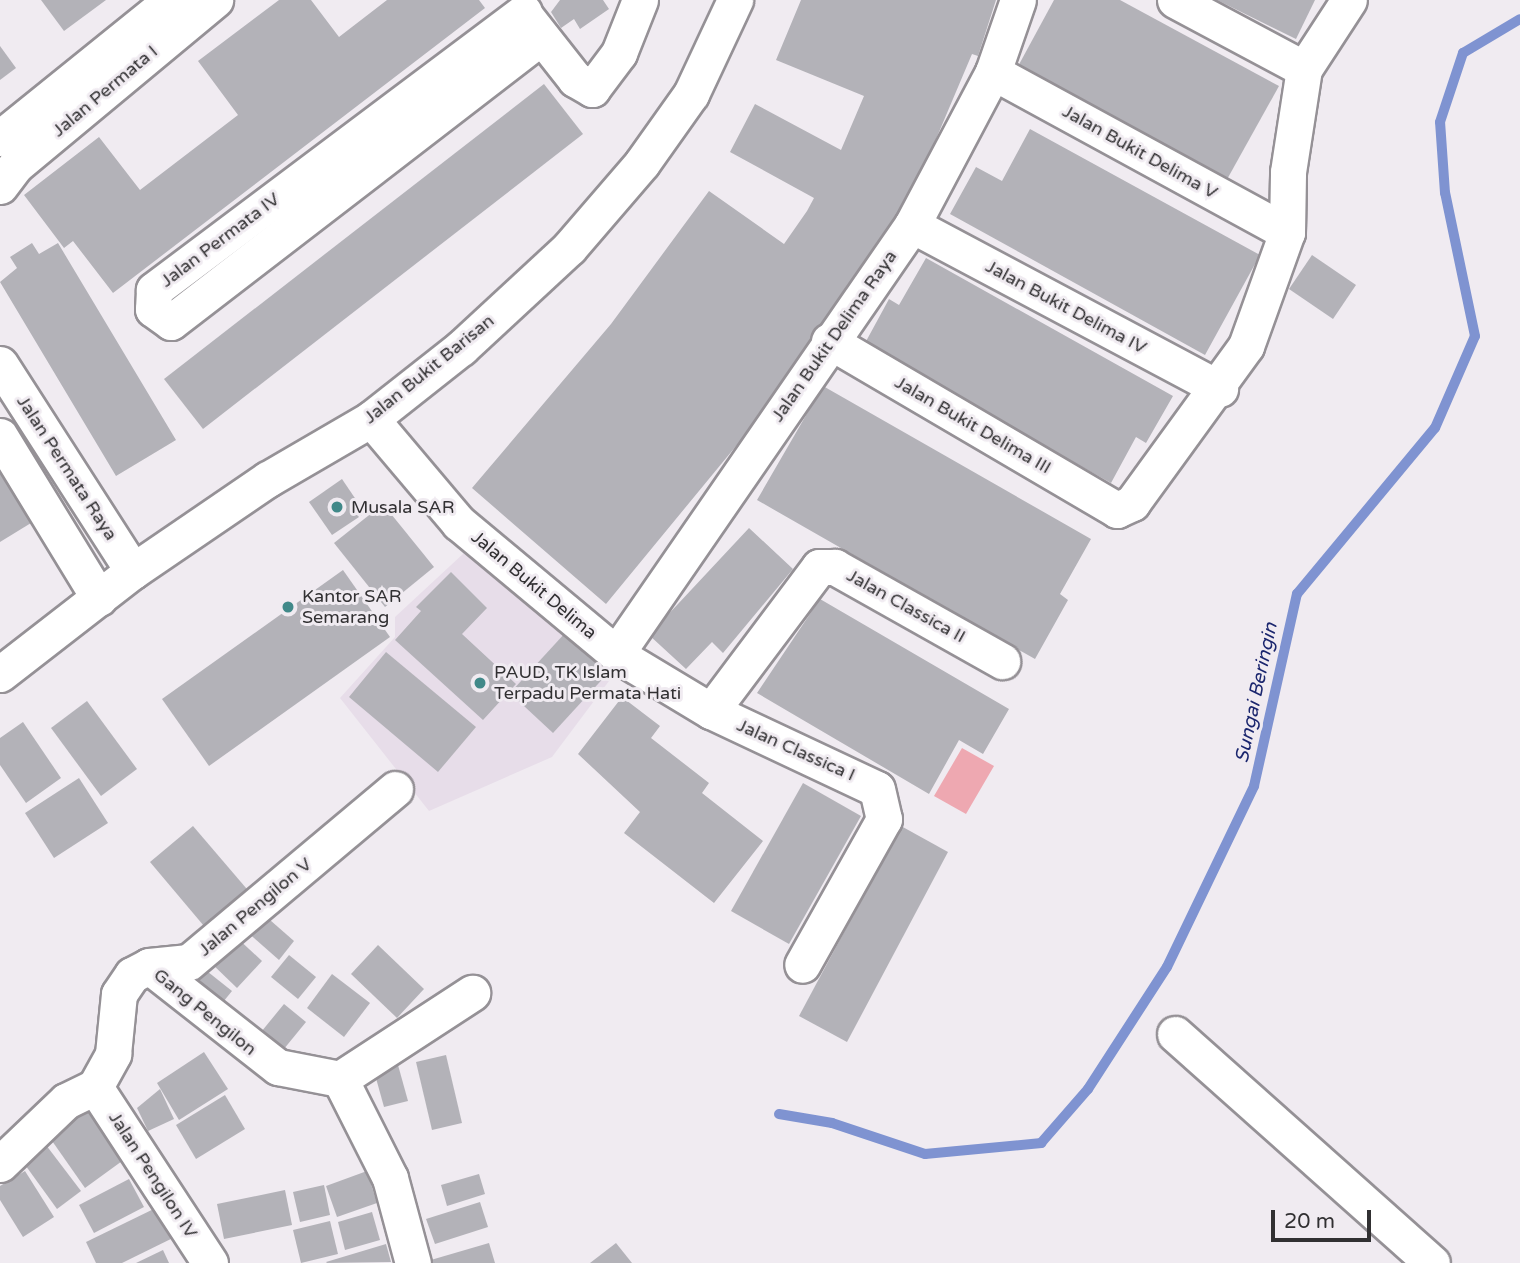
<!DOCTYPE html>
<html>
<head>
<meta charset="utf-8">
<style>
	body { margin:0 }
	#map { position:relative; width:1520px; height:1263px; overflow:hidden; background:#f0ebf1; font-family:"Varela Round",sans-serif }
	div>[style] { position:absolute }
	.built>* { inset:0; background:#e7dde9 }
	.green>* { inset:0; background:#eea8b1 }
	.stream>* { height:10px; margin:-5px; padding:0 5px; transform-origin:5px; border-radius:5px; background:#7f93d1 }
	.building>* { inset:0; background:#b3b2b8 }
	.roads { filter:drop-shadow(2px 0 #959196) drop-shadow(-2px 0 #959196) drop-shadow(0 2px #959196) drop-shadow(0 -2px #959196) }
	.minor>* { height:35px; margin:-17.5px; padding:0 17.5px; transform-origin:17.5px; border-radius:17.5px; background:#fff }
	.dots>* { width:19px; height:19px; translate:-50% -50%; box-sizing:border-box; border:4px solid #f0ebf1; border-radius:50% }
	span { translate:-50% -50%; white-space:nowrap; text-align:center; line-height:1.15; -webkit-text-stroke:6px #f0ebf1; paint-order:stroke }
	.street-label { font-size:18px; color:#313032 }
	.poi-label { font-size:18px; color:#313032 }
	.left { translate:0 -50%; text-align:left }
	.water-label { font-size:19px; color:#1b266e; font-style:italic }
	.scale { position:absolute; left:1271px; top:1210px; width:100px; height:32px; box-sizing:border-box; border:4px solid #313032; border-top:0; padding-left:9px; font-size:21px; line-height:24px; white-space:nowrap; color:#313032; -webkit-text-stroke:5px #f0ebf1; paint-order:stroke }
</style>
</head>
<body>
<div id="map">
	<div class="built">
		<div style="clip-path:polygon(464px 553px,618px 669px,552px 757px,429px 811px,340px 698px,395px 637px,395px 617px)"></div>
	</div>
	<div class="green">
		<div style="clip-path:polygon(962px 748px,994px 766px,966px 814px,934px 796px)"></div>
	</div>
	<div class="stream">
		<div style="left:779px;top:1114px;width:54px;rotate:9.6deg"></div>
		<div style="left:832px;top:1123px;width:98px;rotate:18.4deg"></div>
		<div style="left:925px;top:1154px;width:117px;rotate:-5.4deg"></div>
		<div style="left:1041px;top:1143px;width:72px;rotate:-49deg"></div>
		<div style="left:1088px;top:1089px;width:145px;rotate:-57.1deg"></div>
		<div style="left:1167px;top:967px;width:201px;rotate:-64.3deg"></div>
		<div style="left:1254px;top:786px;width:197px;rotate:-77.4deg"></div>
		<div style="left:1297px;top:594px;width:216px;rotate:-50.3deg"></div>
		<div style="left:1435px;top:428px;width:100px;rotate:-66.5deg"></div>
		<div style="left:1475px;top:336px;width:146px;rotate:-101.8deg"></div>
		<div style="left:1445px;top:193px;width:71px;rotate:-94deg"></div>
		<div style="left:1440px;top:122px;width:73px;rotate:-71.6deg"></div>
		<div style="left:1463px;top:53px;width:66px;rotate:-30.8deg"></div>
	</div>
	<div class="building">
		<div style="clip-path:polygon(41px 0,106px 0,64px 31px)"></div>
		<div style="clip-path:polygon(279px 0,311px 0,339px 37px,387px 0,479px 0,485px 8px,113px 293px,73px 241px,64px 248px,24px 195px,99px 137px,140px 190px,238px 115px,198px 61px)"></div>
		<div style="clip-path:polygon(560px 0,603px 0,609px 9px,580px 29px,574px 19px,561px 28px,551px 12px)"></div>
		<div style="clip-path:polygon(801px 0,996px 0,978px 56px,972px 54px,925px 165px,877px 251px,773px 401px,606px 604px,472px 488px,611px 324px,709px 191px,784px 244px,807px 211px,814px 198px,730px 152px,755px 104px,841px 150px,864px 96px,776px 60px)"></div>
		<div style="clip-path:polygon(1054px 0,1120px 0,1279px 86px,1225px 183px,1016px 70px)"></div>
		<div style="clip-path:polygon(1217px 0,1315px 0,1296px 39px)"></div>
		<div style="clip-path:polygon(0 46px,16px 68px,0 80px)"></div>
		<div style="clip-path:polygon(544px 84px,583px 134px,203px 429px,164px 379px)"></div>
		<div style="clip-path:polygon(1030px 129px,1260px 255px,1205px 355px,950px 214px,976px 167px,1002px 181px)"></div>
		<div style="clip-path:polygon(32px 243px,39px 254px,58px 243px,176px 440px,116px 476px,0 282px,17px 268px,10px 257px)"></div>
		<div style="clip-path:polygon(1312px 255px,1356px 285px,1333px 319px,1289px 289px)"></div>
		<div style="clip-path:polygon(926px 258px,1173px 396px,1146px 443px,1136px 437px,1111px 483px,864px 345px,889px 299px,899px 305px)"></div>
		<div style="clip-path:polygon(823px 386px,1091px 539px,1060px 594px,1068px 600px,1035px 659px,757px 500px)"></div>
		<div style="clip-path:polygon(0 471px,31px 523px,0 542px)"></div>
		<div style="clip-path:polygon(342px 479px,365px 513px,332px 535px,309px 502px)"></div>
		<div style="clip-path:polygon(383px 504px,434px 567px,385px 607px,334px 543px)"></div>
		<div style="clip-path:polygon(749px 528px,793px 569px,723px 653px,712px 642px,686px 669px,649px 635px)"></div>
		<div style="clip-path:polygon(343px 570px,390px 637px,209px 766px,162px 699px)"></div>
		<div style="clip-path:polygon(451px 572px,487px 608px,462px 634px,516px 684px,483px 720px,395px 640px,421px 611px,416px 607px)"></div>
		<div style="clip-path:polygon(820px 599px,1009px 709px,983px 754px,959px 740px,929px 794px,757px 693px)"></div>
		<div style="clip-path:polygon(566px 632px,609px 672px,553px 733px,510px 693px)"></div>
		<div style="clip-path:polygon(386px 652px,476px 727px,438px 772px,349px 697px)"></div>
		<div style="clip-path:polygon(622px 697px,660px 726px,651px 738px,709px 783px,702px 793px,763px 841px,714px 903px,624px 833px,640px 812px,578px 754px)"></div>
		<div style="clip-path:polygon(87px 701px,137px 769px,101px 796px,51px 728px)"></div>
		<div style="clip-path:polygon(23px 722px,61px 778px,26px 803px,0 765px,0 738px)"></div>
		<div style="clip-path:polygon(79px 778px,108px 823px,54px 858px,25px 813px)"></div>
		<div style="clip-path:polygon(803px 783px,861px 816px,789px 944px,731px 911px)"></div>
		<div style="clip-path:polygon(193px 826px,252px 895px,209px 932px,150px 862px)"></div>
		<div style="clip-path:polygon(901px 826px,948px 852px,847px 1042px,799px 1016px)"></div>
		<div style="clip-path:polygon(262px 913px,294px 941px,279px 960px,246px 931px)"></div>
		<div style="clip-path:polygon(234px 935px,262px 961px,237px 988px,209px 961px)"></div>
		<div style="clip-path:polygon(378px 945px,424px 989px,397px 1018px,351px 974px)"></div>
		<div style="clip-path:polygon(289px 955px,316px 977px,298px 999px,271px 977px)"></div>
		<div style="clip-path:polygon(198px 964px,232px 991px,219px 1007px,185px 980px)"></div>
		<div style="clip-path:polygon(332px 974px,370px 1003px,344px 1037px,307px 1008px)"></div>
		<div style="clip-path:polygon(284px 1004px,306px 1022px,279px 1055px,257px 1037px)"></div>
		<div style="clip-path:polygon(204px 1052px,228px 1089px,179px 1120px,157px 1083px)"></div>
		<div style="clip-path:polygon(446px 1055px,462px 1123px,432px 1130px,416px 1062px)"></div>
		<div style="clip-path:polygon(398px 1065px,408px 1101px,384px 1107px,374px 1071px)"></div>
		<div style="clip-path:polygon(160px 1089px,174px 1119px,148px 1131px,137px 1108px)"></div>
		<div style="clip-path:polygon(225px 1095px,245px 1129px,196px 1159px,176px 1125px)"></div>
		<div style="clip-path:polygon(94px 1106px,129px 1156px,85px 1188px,50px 1138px)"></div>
		<div style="clip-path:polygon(46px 1145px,81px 1191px,57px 1209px,23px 1162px)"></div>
		<div style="clip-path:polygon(25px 1171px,54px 1217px,23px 1237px,0 1200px,0 1186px)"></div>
		<div style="clip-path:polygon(367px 1171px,377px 1203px,337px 1217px,326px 1186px)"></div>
		<div style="clip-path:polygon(479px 1174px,485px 1194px,447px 1206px,441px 1185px)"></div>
		<div style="clip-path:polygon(129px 1179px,144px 1207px,94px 1233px,79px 1205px)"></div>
		<div style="clip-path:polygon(324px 1185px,330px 1215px,300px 1222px,293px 1192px)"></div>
		<div style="clip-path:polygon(285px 1190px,292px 1225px,224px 1239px,217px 1204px)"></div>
		<div style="clip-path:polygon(480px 1202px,488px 1227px,435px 1244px,426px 1219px)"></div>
		<div style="clip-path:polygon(166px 1203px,181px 1234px,122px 1263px,96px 1263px,86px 1242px)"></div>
		<div style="clip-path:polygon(372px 1212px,380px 1240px,345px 1250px,338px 1222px)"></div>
		<div style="clip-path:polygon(330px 1221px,338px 1254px,301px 1263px,293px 1230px)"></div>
		<div style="clip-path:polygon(489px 1243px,495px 1263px,424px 1263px,424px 1262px)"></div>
		<div style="clip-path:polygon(616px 1243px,632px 1263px,590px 1263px)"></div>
		<div style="clip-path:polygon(386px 1244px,391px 1262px,327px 1263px,326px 1262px)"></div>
		<div style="clip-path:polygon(163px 1250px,169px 1263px,136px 1263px)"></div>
	</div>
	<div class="roads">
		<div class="minor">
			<div style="left:1175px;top:0;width:146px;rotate:28.1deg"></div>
			<div style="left:524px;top:12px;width:463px;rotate:143.1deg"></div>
			<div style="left:154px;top:290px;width:19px;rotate:93deg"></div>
			<div style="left:153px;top:309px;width:22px;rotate:36deg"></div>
			<div style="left:171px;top:322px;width:466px;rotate:-37.6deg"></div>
			<div style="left:527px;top:18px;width:78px;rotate:51.8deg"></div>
			<div style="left:575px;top:79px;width:20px;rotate:30deg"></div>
			<div style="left:592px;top:89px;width:45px;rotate:-53.1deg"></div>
			<div style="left:619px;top:53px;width:57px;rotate:-68.4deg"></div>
			<div style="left:993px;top:72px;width:335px;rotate:28.6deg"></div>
			<div style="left:0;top:138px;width:220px;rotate:-38.9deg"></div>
			<div style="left:0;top:186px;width:26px;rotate:-53deg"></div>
			<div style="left:16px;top:165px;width:259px;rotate:-39.7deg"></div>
			<div style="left:912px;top:225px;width:349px;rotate:28deg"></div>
			<div style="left:829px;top:341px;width:334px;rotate:30.4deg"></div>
			<div style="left:1117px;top:510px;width:17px;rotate:-25deg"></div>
			<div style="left:1132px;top:503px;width:194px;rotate:-54deg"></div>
			<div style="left:1246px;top:346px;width:121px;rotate:-70.2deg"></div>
			<div style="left:1287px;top:232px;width:60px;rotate:-89deg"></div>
			<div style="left:1288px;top:172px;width:104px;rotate:-81.2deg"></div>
			<div style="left:1304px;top:69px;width:82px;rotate:-56.9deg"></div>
			<div style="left:0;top:364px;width:246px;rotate:57.3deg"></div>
			<div style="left:371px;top:419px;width:136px;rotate:49.8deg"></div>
			<div style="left:459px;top:523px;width:204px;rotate:39.8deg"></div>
			<div style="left:616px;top:654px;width:111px;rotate:31deg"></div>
			<div style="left:711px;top:711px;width:183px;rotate:25.2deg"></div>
			<div style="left:877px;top:789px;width:31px;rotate:77deg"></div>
			<div style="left:884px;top:819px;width:167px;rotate:119.3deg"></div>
			<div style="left:0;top:436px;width:190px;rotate:58.6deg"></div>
			<div style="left:616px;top:654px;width:521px;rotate:-55.4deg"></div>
			<div style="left:912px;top:225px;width:173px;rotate:-62.1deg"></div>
			<div style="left:993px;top:72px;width:76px;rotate:-70.9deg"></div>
			<div style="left:0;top:674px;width:168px;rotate:-37.8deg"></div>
			<div style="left:133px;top:571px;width:163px;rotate:-34.3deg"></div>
			<div style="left:268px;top:479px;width:119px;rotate:-30.2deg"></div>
			<div style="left:371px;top:419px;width:115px;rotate:-38.3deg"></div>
			<div style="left:461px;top:348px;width:147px;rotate:-42.8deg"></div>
			<div style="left:569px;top:248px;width:112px;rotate:-49.3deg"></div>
			<div style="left:642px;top:163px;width:85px;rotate:-54.6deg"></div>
			<div style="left:691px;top:94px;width:104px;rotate:-64.9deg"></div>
			<div style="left:711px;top:711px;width:180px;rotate:-53.1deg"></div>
			<div style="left:819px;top:567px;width:16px"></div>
			<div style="left:835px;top:567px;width:192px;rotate:29.4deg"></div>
			<div style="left:149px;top:966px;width:164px;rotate:38.1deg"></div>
			<div style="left:278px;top:1067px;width:63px;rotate:11deg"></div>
			<div style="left:1175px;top:1034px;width:344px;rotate:41.7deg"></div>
			<div style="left:340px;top:1079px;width:111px;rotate:63.2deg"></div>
			<div style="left:390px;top:1178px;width:88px;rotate:74.9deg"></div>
			<div style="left:340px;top:1079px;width:158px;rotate:-33.1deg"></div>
			<div style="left:95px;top:1087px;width:210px;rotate:56.8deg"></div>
			<div style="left:0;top:1164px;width:91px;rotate:-43.7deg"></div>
			<div style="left:66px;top:1101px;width:32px;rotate:-26deg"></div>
			<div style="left:95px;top:1087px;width:38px;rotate:-61deg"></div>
			<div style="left:113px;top:1054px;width:60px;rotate:-84.3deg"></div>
			<div style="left:119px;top:994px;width:23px;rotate:-56deg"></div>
			<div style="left:132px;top:975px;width:19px;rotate:-28deg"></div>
			<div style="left:149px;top:966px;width:40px;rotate:-5.7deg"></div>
			<div style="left:189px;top:962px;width:269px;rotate:-40deg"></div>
		</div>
	</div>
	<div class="dots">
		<div style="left:337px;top:507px;background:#418989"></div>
		<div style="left:288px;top:607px;background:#418989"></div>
		<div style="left:480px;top:683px;background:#418989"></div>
	</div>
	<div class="street-label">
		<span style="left:105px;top:91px;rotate:-40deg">Jalan Permata I</span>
		<span style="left:1140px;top:152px;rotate:29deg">Jalan Bukit Delima V</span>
		<span style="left:220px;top:240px;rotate:-37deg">Jalan Permata IV</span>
		<span style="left:1066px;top:307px;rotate:28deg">Jalan Bukit Delima IV</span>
		<span style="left:834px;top:336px;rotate:-55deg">Jalan Bukit Delima Raya</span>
		<span style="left:429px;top:369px;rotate:-39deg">Jalan Bukit Barisan</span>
		<span style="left:973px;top:425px;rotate:30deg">Jalan Bukit Delima III</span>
		<span style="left:67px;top:468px;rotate:57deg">Jalan Permata Raya</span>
		<span style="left:534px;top:585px;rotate:40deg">Jalan Bukit Delima</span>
		<span style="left:906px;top:606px;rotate:29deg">Jalan Classica II</span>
		<span style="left:796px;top:750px;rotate:24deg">Jalan Classica I</span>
		<span style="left:255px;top:907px;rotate:-40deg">Jalan Pengilon V</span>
		<span style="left:205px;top:1012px;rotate:39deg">Gang Pengilon</span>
		<span style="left:153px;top:1175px;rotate:57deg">Jalan Pengilon IV</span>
	</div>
	<div class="poi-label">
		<span class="left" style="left:351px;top:507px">Musala SAR</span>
		<span class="left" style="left:302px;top:607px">Kantor SAR<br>Semarang</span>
		<span class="left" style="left:494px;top:683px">PAUD, TK Islam<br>Terpadu Permata Hati</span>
	</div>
	<div class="water-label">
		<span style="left:1257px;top:693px;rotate:-78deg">Sungai Beringin</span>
	</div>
	<div class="scale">20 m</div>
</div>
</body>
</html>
